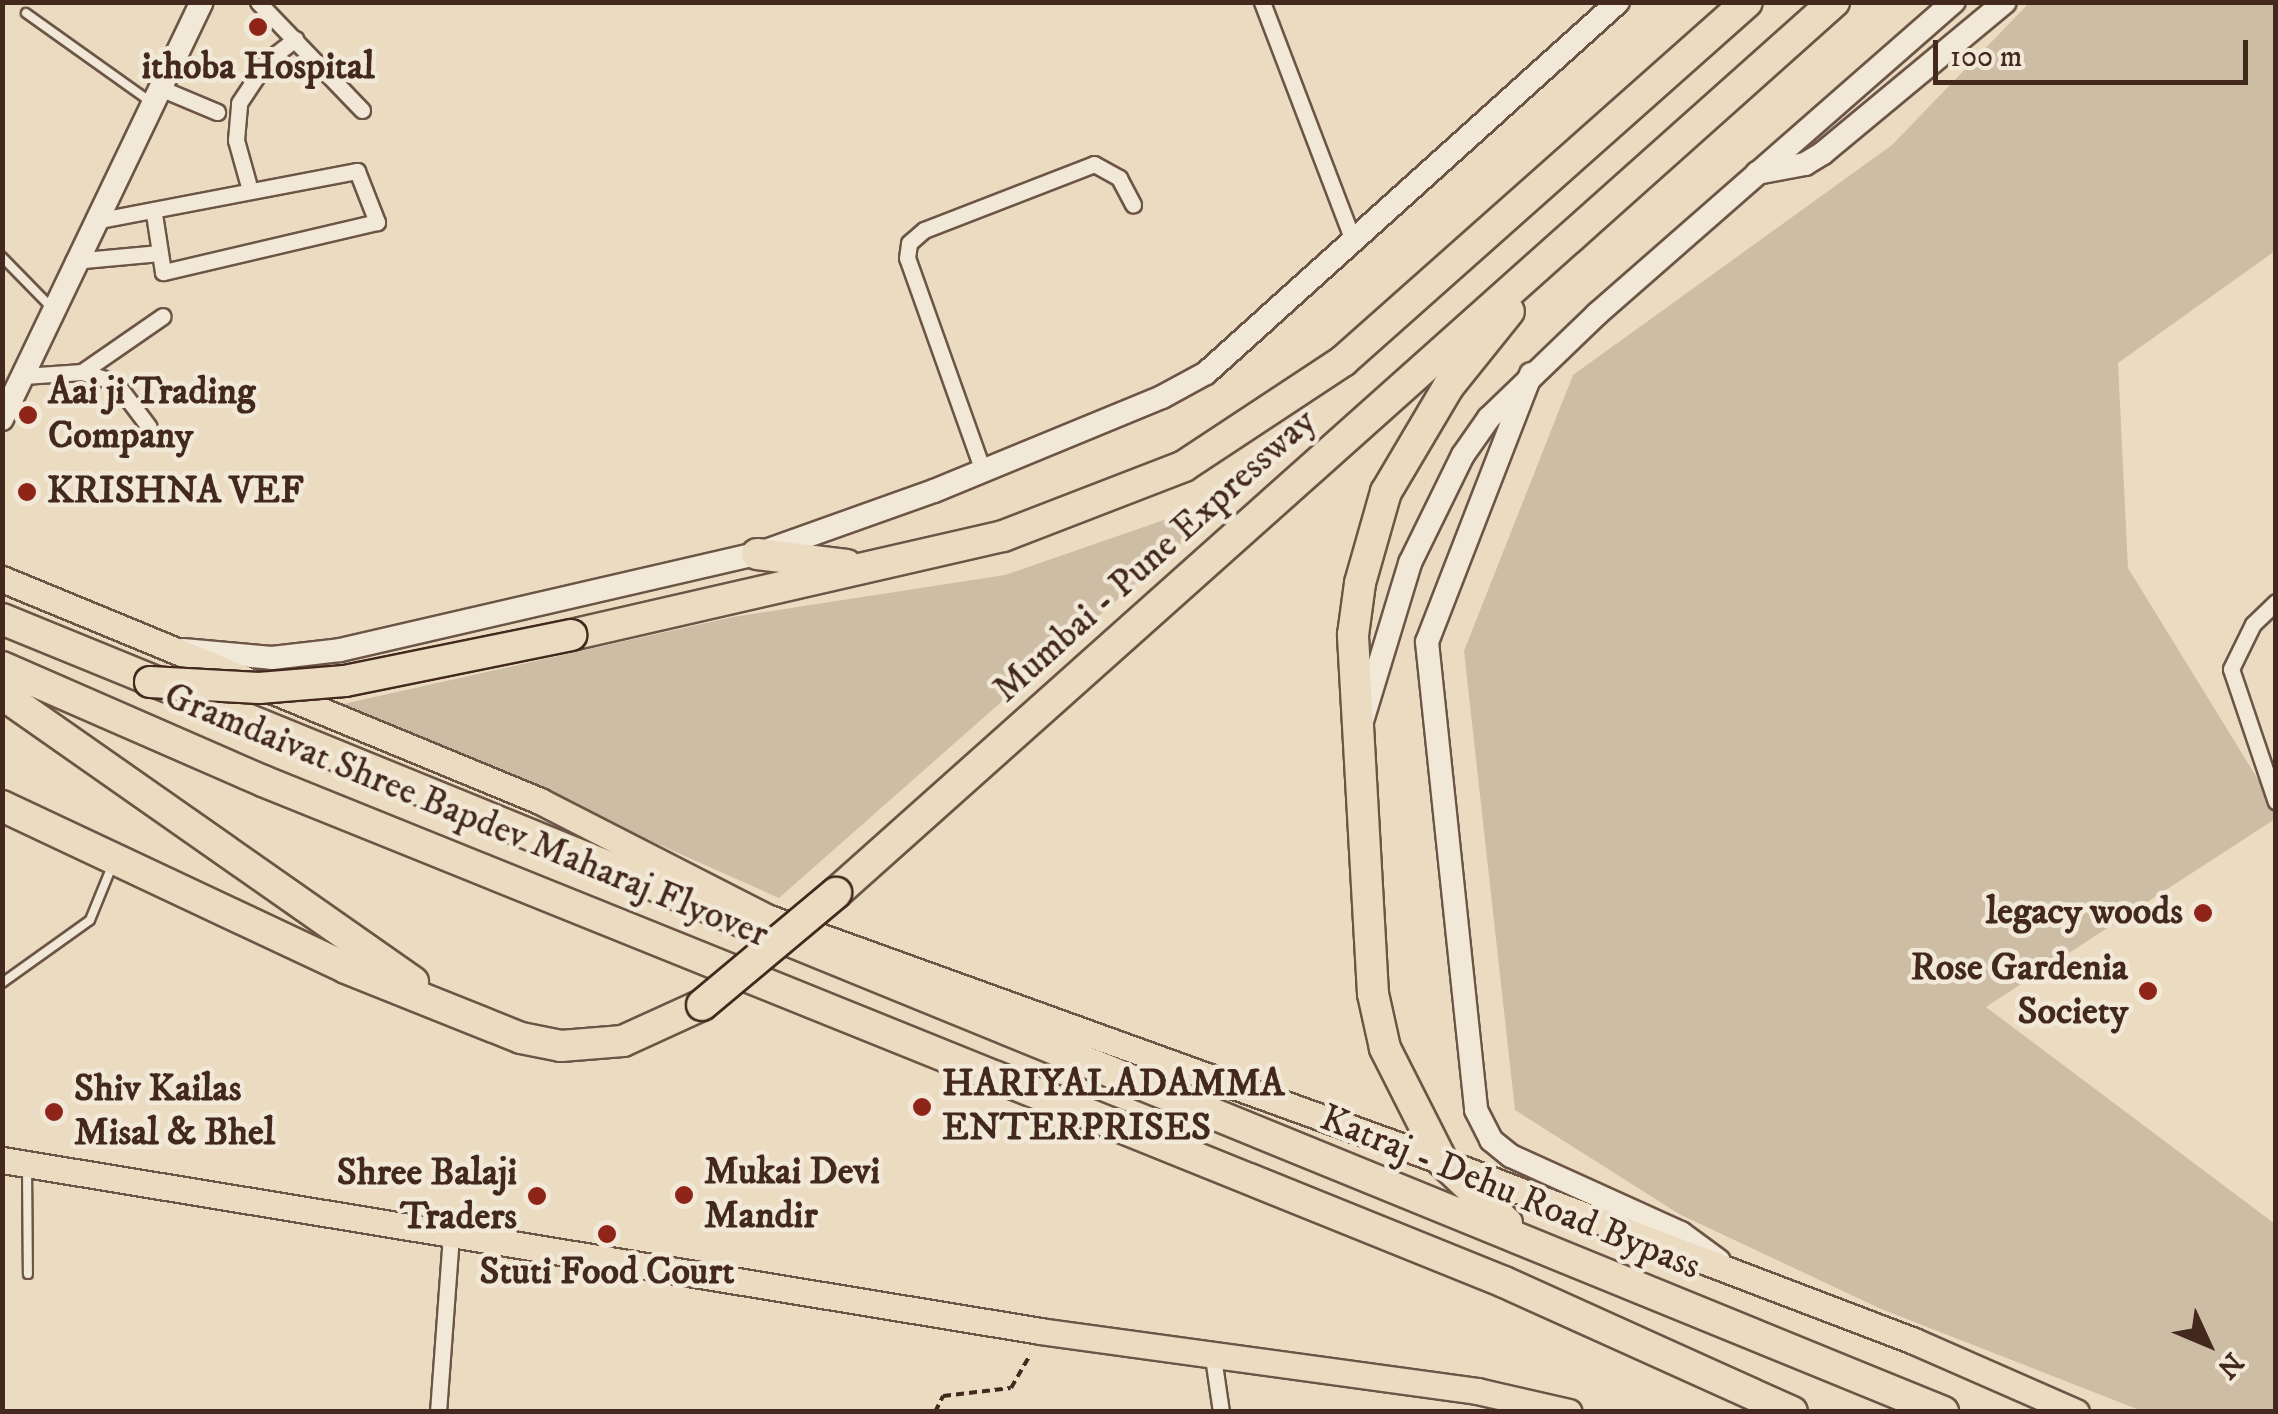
<!DOCTYPE html>
<html>
<head>
<meta charset="utf-8">
<style>
	body { margin:0 }
	#map { position:relative; width:2278px; height:1414px; overflow:hidden; background:#ebdcc1; font-family:"IM FELL DW Pica",serif }
	div>[style] { position:absolute }
	.green>* { inset:0; background:#cebda5 }
	.path>* { height:4px; margin-top:-2px; transform-origin:0; background:repeating-linear-gradient(90deg,#42281d 0 8px,transparent 0 13px) }
	.roads { filter:drop-shadow(2px 0 #6c5546) drop-shadow(-2px 0 #6c5546) drop-shadow(0 2px #6c5546) drop-shadow(0 -2px #6c5546) }
	.lane>* { height:8px; margin:-4px; padding:0 4px; transform-origin:4px; border-radius:4px; background:#f2e8d7 }
	.street>* { height:15px; margin:-7.5px; padding:0 7.5px; transform-origin:7.5px; border-radius:7.5px; background:#f2e8d7 }
	.secondary>* { height:22px; margin:-11px; padding:0 11px; transform-origin:11px; border-radius:11px; background:#f2e8d7 }
	.primary>* { height:25px; margin:-12.5px; padding:0 12.5px; transform-origin:12.5px; border-radius:12.5px; background:#ebdcc1 }
	.highway>* { height:30px; margin:-15px; padding:0 15px; transform-origin:15px; border-radius:15px; background:#ebdcc1 }
	.bridges { filter:drop-shadow(2px 0 #42281d) drop-shadow(-2px 0 #42281d) drop-shadow(0 2px #42281d) drop-shadow(0 -2px #42281d) }
	.highway-bridge>* { height:30px; margin:-15px; padding:0 15px; transform-origin:15px; border-radius:15px; background:#ebdcc1 }
	.dots>* { width:28px; height:28px; translate:-50% -50%; box-sizing:border-box; border:5px solid #f2e8d7; border-radius:50% }
	span { translate:-50% -50%; white-space:nowrap; text-align:center; line-height:1.15; -webkit-text-stroke:9px #f2e8d7; paint-order:stroke }
	.poi-label { font-size:38px; color:#42281d; font-weight:700 }
	.left { translate:0 -50%; text-align:left }
	.right { translate:-100% -50%; text-align:right }
	.street-label { font-size:38px; color:#42281d }
	.frame { position:absolute; inset:0; border:5px solid #42281d; pointer-events:none }
	.north { position:absolute; left:2158px; top:1294px; width:100px; height:100px; -webkit-text-stroke:8px #f2e8d7; paint-order:stroke; rotate:134deg; font-size:28px; font-weight:700; line-height:40px; text-align:center; color:#42281d }
	.north::after { content:''; display:block; margin:auto; width:35px; height:45px; background:#42281d; clip-path:polygon(50% 0,100% 100%,50% 72%,0 100%) }
	.scale { position:absolute; left:1933px; top:40px; width:315px; height:45px; box-sizing:border-box; border:5px solid #42281d; border-top:0; padding-left:12px; font-size:30px; line-height:35px; white-space:nowrap; color:#42281d; -webkit-text-stroke:8px #f2e8d7; paint-order:stroke }
</style>
</head>
<body>
<div id="map">
	<div class="green">
		<div style="clip-path:polygon(2029px 3px,2275px 3px,2275px 251px,2118px 363px,2128px 568px,2275px 807px,2275px 819px,1986px 1007px,2275px 1224px,2275px 1411px,2142px 1411px,1881px 1309px,1679px 1214px,1515px 1110px,1464px 651px,1573px 375px,1892px 145px)"></div>
		<div style="clip-path:polygon(1261px 473px,779px 898px,343px 704px,733px 617px,1005px 575px,1190px 511px)"></div>
	</div>
	<div class="path">
		<div style="left:935px;top:1412px;width:18px;rotate:-63deg"></div>
		<div style="left:943px;top:1396px;width:68px;rotate:-6.7deg"></div>
		<div style="left:1011px;top:1388px;width:39px;rotate:-60deg"></div>
	</div>
	<div class="roads">
		<div class="lane">
			<div style="left:26px;top:13px;width:155px;rotate:35.5deg"></div>
			<div style="left:2px;top:257px;width:71px;rotate:45.6deg"></div>
			<div style="left:2px;top:983px;width:108px;rotate:-35.6deg"></div>
			<div style="left:90px;top:920px;width:58px;rotate:-67.8deg"></div>
			<div style="left:27px;top:1168px;width:106px;rotate:89.5deg"></div>
		</div>
		<div class="street">
			<div style="left:258px;top:2px;width:150px;rotate:46.1deg"></div>
			<div style="left:1262px;top:2px;width:255px;rotate:69.1deg"></div>
			<div style="left:160px;top:88px;width:62px;rotate:22.8deg"></div>
			<div style="left:248px;top:183px;width:45px;rotate:-105.6deg"></div>
			<div style="left:236px;top:140px;width:37px;rotate:-85deg"></div>
			<div style="left:239px;top:103px;width:50px;rotate:-56.3deg"></div>
			<div style="left:267px;top:61px;width:36px;rotate:-38deg"></div>
			<div style="left:95px;top:221px;width:267px;rotate:-10.8deg"></div>
			<div style="left:357px;top:171px;width:55px;rotate:68.6deg"></div>
			<div style="left:377px;top:222px;width:220px;rotate:166.8deg"></div>
			<div style="left:163px;top:272px;width:59px;rotate:-98.8deg"></div>
			<div style="left:73px;top:261px;width:87px;rotate:-5.3deg"></div>
			<div style="left:82px;top:372px;width:98px;rotate:-34.7deg"></div>
			<div style="left:24px;top:376px;width:58px;rotate:-3.9deg"></div>
			<div style="left:82px;top:372px;width:34px;rotate:17deg"></div>
			<div style="left:115px;top:382px;width:56px;rotate:52.9deg"></div>
			<div style="left:983px;top:471px;width:226px;rotate:-109.6deg"></div>
			<div style="left:907px;top:258px;width:15px;rotate:-82deg"></div>
			<div style="left:909px;top:243px;width:20px;rotate:-41deg"></div>
			<div style="left:924px;top:230px;width:182px;rotate:-21.2deg"></div>
			<div style="left:1094px;top:164px;width:29px;rotate:29deg"></div>
			<div style="left:1119px;top:178px;width:30px;rotate:62deg"></div>
			<div style="left:2276px;top:602px;width:32px;rotate:136deg"></div>
			<div style="left:2253px;top:624px;width:50px;rotate:116.1deg"></div>
			<div style="left:2231px;top:669px;width:140px;rotate:71.3deg"></div>
			<div style="left:1213px;top:1357px;width:56px;rotate:81.7deg"></div>
			<div style="left:438px;top:1412px;width:176px;rotate:-85.8deg"></div>
		</div>
		<div class="secondary">
			<div style="left:1757px;top:173px;width:49px;rotate:-10.6deg"></div>
			<div style="left:1805px;top:164px;width:21px;rotate:-31deg"></div>
			<div style="left:1823px;top:153px;width:236px;rotate:-39.7deg"></div>
			<div style="left:1531px;top:374px;width:287px;rotate:111.2deg"></div>
			<div style="left:1427px;top:642px;width:471px;rotate:84deg"></div>
			<div style="left:1476px;top:1110px;width:34px;rotate:63deg"></div>
			<div style="left:1491px;top:1140px;width:26px;rotate:39deg"></div>
			<div style="left:1511px;top:1156px;width:187px;rotate:24.4deg"></div>
			<div style="left:1681px;top:1233px;width:47px;rotate:36.4deg"></div>
			<div style="left:2px;top:419px;width:462px;rotate:-64.4deg"></div>
			<div style="left:183px;top:650px;width:89px;rotate:5.1deg"></div>
			<div style="left:272px;top:658px;width:68px;rotate:-6.7deg"></div>
			<div style="left:340px;top:650px;width:428px;rotate:-13deg"></div>
			<div style="left:757px;top:554px;width:188px;rotate:-19.6deg"></div>
			<div style="left:934px;top:491px;width:247px;rotate:-22.4deg"></div>
			<div style="left:1162px;top:397px;width:50px;rotate:-28.6deg"></div>
			<div style="left:1206px;top:373px;width:554px;rotate:-42deg"></div>
			<div style="left:1363px;top:718px;width:162px;rotate:-73.1deg"></div>
			<div style="left:1410px;top:563px;width:120px;rotate:-63.9deg"></div>
			<div style="left:1463px;top:455px;width:45px;rotate:-54.9deg"></div>
			<div style="left:1489px;top:418px;width:150px;rotate:-43.9deg"></div>
			<div style="left:1597px;top:314px;width:474px;rotate:-41.2deg"></div>
		</div>
		<div class="primary">
			<div style="left:2px;top:579px;width:582px;rotate:22.42deg"></div>
			<div style="left:540px;top:801px;width:257px;rotate:27.1deg"></div>
			<div style="left:769px;top:918px;width:716px;rotate:19.85deg"></div>
			<div style="left:1442px;top:1161px;width:505px;rotate:20.87deg"></div>
			<div style="left:1914px;top:1341px;width:177px;rotate:23.7deg"></div>
			<div style="left:2px;top:1160px;width:1052px;rotate:9.35deg"></div>
			<div style="left:1040px;top:1331px;width:441px;rotate:7.8deg"></div>
			<div style="left:1477px;top:1391px;width:94px;rotate:12.9deg"></div>
		</div>
		<div class="highway">
			<div style="left:757px;top:554px;width:90px;rotate:7deg"></div>
			<div style="left:2px;top:619px;width:2097px;rotate:22.22deg"></div>
			<div style="left:571px;top:635px;width:443px;rotate:-12.9deg"></div>
			<div style="left:1003px;top:536px;width:194px;rotate:-21.1deg"></div>
			<div style="left:1184px;top:466px;width:191px;rotate:-33.4deg"></div>
			<div style="left:1343px;top:361px;width:540px;rotate:-41.62deg"></div>
			<div style="left:2px;top:667px;width:285px;rotate:23.6deg"></div>
			<div style="left:263px;top:781px;width:1338px;rotate:21.98deg"></div>
			<div style="left:1504px;top:1282px;width:316px;rotate:24.3deg"></div>
			<div style="left:2px;top:694px;width:502px;rotate:35.02deg"></div>
			<div style="left:2px;top:806px;width:380px;rotate:25.2deg"></div>
			<div style="left:346px;top:968px;width:188px;rotate:21.8deg"></div>
			<div style="left:521px;top:1038px;width:41px;rotate:11.3deg"></div>
			<div style="left:561px;top:1046px;width:62px;rotate:-4.6deg"></div>
			<div style="left:623px;top:1041px;width:87px;rotate:-24.5deg"></div>
			<div style="left:836px;top:893px;width:1338px;rotate:-41.76deg"></div>
			<div style="left:1507px;top:1223px;width:90px;rotate:-136.4deg"></div>
			<div style="left:1442px;top:1161px;width:127px;rotate:-116.8deg"></div>
			<div style="left:1385px;top:1048px;width:55px;rotate:-102.5deg"></div>
			<div style="left:1373px;top:994px;width:360px;rotate:-93.2deg"></div>
			<div style="left:1353px;top:635px;width:52px;rotate:-82.3deg"></div>
			<div style="left:1360px;top:583px;width:95px;rotate:-74.1deg"></div>
			<div style="left:1386px;top:492px;width:122px;rotate:-59.4deg"></div>
			<div style="left:1448px;top:387px;width:97px;rotate:-51.2deg"></div>
		</div>
	</div>
	<div class="bridges">
		<div class="highway-bridge">
			<div style="left:150px;top:682px;width:109px;rotate:3.2deg"></div>
			<div style="left:259px;top:688px;width:86px;rotate:-4.7deg"></div>
			<div style="left:345px;top:681px;width:231px;rotate:-11.5deg"></div>
			<div style="left:702px;top:1005px;width:175px;rotate:-39.9deg"></div>
		</div>
	</div>
	<div class="dots">
		<div style="left:258px;top:27px;background:#8f2418"></div>
		<div style="left:28px;top:415px;background:#8f2418"></div>
		<div style="left:27px;top:492px;background:#8f2418"></div>
		<div style="left:2203px;top:913px;background:#8f2418"></div>
		<div style="left:2148px;top:991px;background:#8f2418"></div>
		<div style="left:922px;top:1107px;background:#8f2418"></div>
		<div style="left:54px;top:1112px;background:#8f2418"></div>
		<div style="left:684px;top:1195px;background:#8f2418"></div>
		<div style="left:537px;top:1196px;background:#8f2418"></div>
		<div style="left:607px;top:1234px;background:#8f2418"></div>
	</div>
	<div class="poi-label">
		<span style="left:258px;top:68px">ithoba Hospital</span>
		<span class="left" style="left:48px;top:415px">Aai ji Trading<br>Company</span>
		<span class="left" style="left:47px;top:492px">KRISHNA VEF</span>
		<span class="right" style="left:2183px;top:913px">legacy woods</span>
		<span class="right" style="left:2128px;top:991px">Rose Gardenia<br>Society</span>
		<span class="left" style="left:942px;top:1107px">HARIYALADAMMA<br>ENTERPRISES</span>
		<span class="left" style="left:74px;top:1112px">Shiv Kailas<br>Misal &amp; Bhel</span>
		<span class="left" style="left:704px;top:1195px">Mukai Devi<br>Mandir</span>
		<span class="right" style="left:517px;top:1196px">Shree Balaji<br>Traders</span>
		<span style="left:607px;top:1273px">Stuti Food Court</span>
	</div>
	<div class="street-label">
		<span style="left:1155px;top:556px;rotate:-42deg">Mumbai - Pune Expressway</span>
		<span style="left:466px;top:816px;rotate:22deg">Gramdaivat Shree Bapdev Maharaj Flyover</span>
		<span style="left:1510px;top:1193px;rotate:22deg">Katraj - Dehu Road Bypass</span>
	</div>
	<div class="frame"></div>
	<div class="north">N</div>
	<div class="scale">100 m</div>
</div>
</body>
</html>
